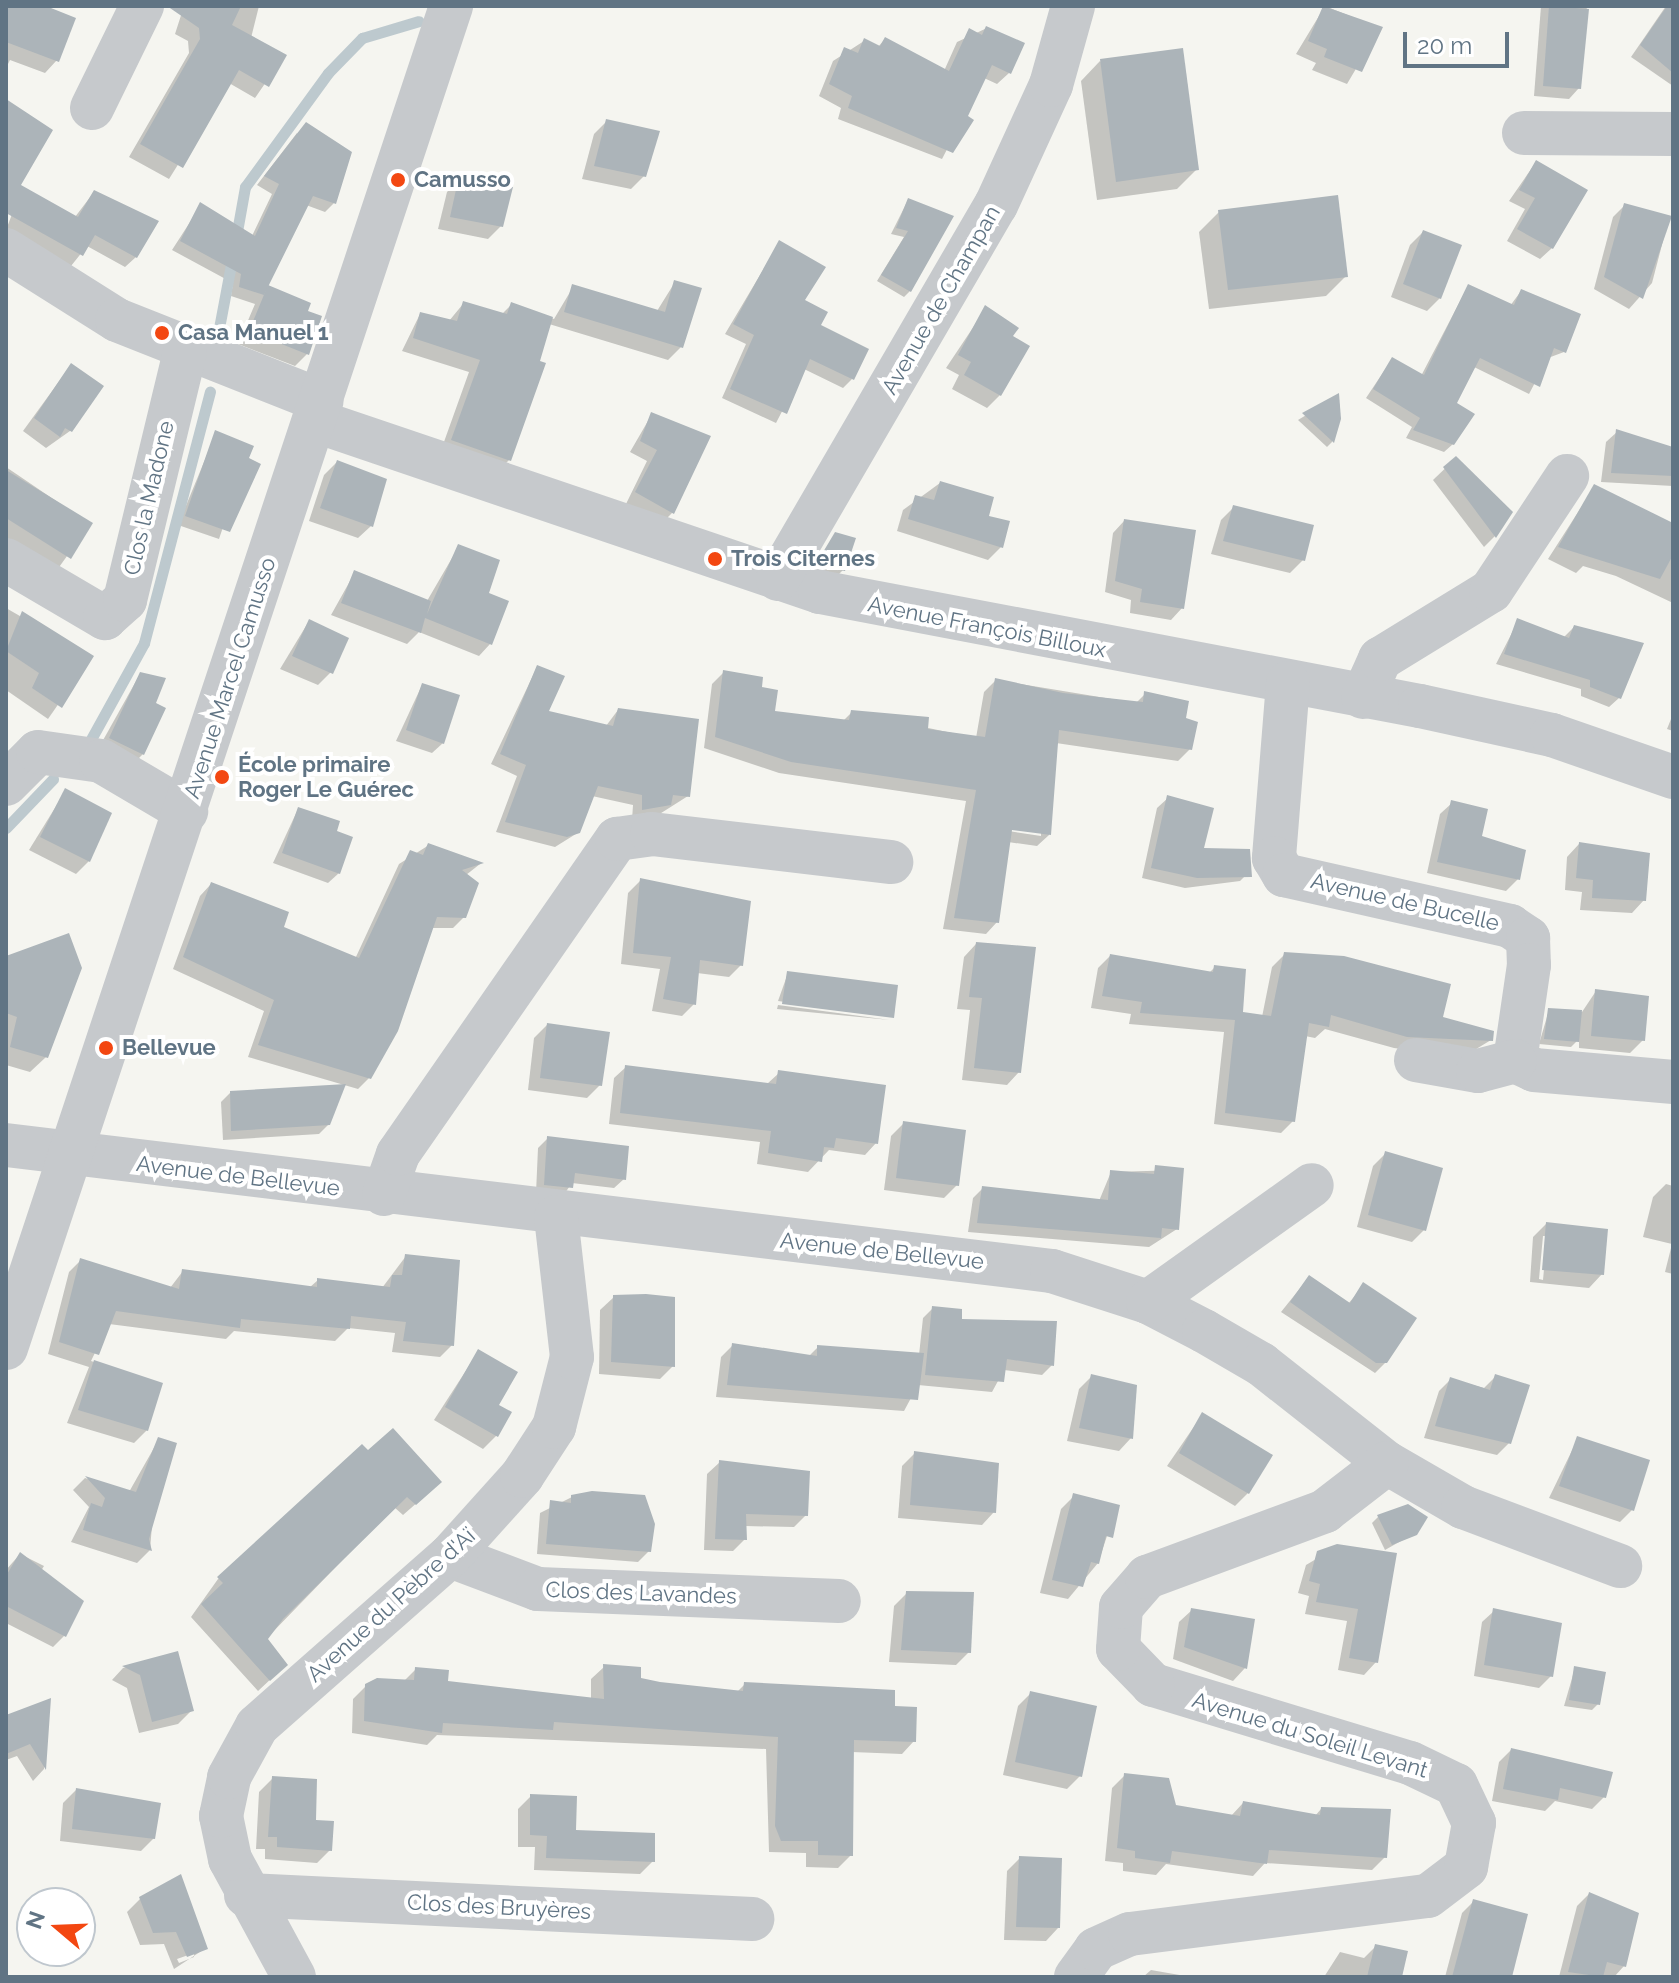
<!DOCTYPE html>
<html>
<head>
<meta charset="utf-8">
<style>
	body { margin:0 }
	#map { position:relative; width:1679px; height:1983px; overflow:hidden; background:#f5f5f0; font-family:Raleway,sans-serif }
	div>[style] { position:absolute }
	.shadow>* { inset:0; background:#0003 }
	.stream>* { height:11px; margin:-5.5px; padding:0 5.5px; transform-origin:5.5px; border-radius:5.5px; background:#bdc9ce }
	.building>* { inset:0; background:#acb4b9 }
	.minor>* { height:44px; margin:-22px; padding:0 22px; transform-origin:22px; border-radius:22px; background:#c6c9cc }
	.dots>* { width:22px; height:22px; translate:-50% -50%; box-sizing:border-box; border:4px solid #fff; border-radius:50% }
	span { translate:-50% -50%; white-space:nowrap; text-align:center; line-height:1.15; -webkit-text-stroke:8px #fff; paint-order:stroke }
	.poi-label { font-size:22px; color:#607484; font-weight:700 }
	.left { translate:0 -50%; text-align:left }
	.street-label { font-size:22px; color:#607484 }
	.frame { position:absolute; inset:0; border:8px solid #607484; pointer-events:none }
	.north { position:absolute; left:16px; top:1887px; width:80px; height:80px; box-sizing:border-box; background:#fff; border:2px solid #bfc7ce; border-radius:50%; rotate:289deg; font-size:22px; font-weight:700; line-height:32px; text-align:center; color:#607484 }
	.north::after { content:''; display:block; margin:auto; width:28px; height:36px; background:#f34711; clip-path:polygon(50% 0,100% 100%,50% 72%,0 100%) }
	.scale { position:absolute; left:1403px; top:32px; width:106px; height:36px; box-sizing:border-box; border:4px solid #607484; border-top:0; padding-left:10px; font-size:24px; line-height:28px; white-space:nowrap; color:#607484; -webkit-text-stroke:6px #fff; paint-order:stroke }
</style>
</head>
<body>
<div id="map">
	<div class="shadow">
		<div style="clip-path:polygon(6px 6px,40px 6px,57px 60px,45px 73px,10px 60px,6px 68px)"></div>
		<div style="clip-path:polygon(184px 6px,259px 6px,251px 38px,284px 56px,255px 98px,229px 83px,169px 179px,129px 157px,189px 53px,188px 41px,175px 34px)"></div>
		<div style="clip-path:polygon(1325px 6px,1380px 28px,1347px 84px,1312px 70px,1316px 63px,1296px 54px)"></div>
		<div style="clip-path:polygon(1541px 6px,1587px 6px,1579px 88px,1569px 99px,1534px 96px)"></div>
		<div style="clip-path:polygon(1666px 6px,1673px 6px,1673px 86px,1631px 57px)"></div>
		<div style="clip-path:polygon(987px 28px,1009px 73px,997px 84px,984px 78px,942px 159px,838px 119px,841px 108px,819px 96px,833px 61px,864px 41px,878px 47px,885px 39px,944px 71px,957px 42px)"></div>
		<div style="clip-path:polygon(1100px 61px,1197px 169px,1177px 189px,1097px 200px,1081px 81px)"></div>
		<div style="clip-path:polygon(607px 121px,644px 176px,631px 189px,582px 179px,594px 134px)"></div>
		<div style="clip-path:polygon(297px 133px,334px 203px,325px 212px,306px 205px,266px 286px,305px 312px,307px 354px,295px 366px,238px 344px,255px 304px,231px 296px,233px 283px,172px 250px,201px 205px,252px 236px,272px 194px,257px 185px)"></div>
		<div style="clip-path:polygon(1536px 162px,1552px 248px,1540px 259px,1507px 241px,1525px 209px,1509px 201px)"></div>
		<div style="clip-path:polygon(460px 179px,501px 226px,488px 239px,438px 229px,447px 192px)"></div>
		<div style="clip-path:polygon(94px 192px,136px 257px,125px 267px,87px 246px,71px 266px,6px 230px,17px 201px,75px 217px)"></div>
		<div style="clip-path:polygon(908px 200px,910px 291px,904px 297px,877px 281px,904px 237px,891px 234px)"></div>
		<div style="clip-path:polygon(1624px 206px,1669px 218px,1652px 283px,1629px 309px,1594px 289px,1613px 217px)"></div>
		<div style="clip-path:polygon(1219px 212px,1346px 276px,1326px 296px,1209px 309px,1199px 232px)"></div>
		<div style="clip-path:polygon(1423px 232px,1440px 298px,1427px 311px,1391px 297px,1410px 245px)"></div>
		<div style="clip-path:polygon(779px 243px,803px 301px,852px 379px,843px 388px,804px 369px,776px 423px,722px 398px,746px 344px,725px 334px)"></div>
		<div style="clip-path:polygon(675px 282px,681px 347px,668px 360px,549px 324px,509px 460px,497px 472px,440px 453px,469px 372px,402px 351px,420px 314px,449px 321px,463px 304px,501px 315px,512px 304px,554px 319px,573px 287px,657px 311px)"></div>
		<div style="clip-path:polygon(1468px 286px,1510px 306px,1521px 291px,1564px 352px,1548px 358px,1529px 394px,1474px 367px,1454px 404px,1453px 444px,1444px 452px,1406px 438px,1412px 427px,1366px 398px,1392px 359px,1421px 376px)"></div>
		<div style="clip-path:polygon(986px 308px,1010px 337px,1000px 395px,987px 408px,952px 389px,959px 375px,946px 368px)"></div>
		<div style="clip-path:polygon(71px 365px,70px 431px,46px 448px,23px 431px)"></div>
		<div style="clip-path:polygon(1336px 397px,1332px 442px,1327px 447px,1298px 420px)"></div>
		<div style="clip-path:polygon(652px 414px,672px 513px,661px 524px,626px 504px,647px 461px,630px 452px)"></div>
		<div style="clip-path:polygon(1617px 432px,1673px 449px,1673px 486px,1601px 482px,1606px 442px)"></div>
		<div style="clip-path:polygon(216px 433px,246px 459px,219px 539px,178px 525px)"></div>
		<div style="clip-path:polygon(1456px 458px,1495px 536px,1484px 547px,1433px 480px)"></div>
		<div style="clip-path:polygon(337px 462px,371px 526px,358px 538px,309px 521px,324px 475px)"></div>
		<div style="clip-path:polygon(6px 467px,90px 524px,57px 570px,6px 538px)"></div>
		<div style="clip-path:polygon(940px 483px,987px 517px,1001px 547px,988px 560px,897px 531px,903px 510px)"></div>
		<div style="clip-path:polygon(1589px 495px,1673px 525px,1673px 603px,1616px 576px,1583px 566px,1576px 573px,1548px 559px)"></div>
		<div style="clip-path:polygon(1234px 507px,1303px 560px,1290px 573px,1211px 554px,1221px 520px)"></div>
		<div style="clip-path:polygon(1124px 521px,1182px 608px,1171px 620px,1130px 613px,1131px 600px,1105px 592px,1113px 533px)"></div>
		<div style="clip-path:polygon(835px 534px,843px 570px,837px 576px,812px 570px)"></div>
		<div style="clip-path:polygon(459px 546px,486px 594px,490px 644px,479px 656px,419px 632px,407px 644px,331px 615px,355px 572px,427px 601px)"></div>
		<div style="clip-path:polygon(6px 608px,91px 657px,48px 719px,6px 690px)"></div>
		<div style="clip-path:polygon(309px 621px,331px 672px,318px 685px,280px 669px)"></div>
		<div style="clip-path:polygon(1518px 621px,1563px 638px,1574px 627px,1641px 644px,1619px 698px,1609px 707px,1581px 696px,1581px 689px,1496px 664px)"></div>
		<div style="clip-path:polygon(537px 667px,546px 713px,606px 726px,618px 710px,688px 796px,658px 815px,632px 820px,633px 805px,592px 796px,579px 832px,555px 847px,496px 832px,517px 776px,491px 764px)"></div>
		<div style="clip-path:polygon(evenodd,724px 672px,759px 688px,773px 713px,842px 722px,852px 712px,976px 738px,984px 692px,996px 680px,1136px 703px,1145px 694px,1184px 719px,1190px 749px,1178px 761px,1056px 743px,1049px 835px,1037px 846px,1008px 842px,997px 922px,986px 934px,943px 929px,966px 801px,779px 773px,704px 748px,712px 684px,724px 672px,1002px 827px,1041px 832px,1041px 836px,1002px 830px,1002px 827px)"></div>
		<div style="clip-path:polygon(140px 674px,153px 704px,143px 754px,130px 767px,97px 751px)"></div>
		<div style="clip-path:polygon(422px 685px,443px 743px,432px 753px,396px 741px)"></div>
		<div style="clip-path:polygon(1673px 714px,1673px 731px,1667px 729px)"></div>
		<div style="clip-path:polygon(66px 790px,89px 861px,76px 874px,29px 850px)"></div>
		<div style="clip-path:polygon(1168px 798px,1201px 850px,1251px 870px,1240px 881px,1185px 888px,1142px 878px,1157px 808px)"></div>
		<div style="clip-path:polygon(1452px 803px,1518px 879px,1506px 891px,1427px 873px,1440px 814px)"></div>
		<div style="clip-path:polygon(298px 809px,335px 833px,339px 873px,328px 883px,273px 863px)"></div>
		<div style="clip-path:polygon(1579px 844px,1644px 900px,1632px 913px,1580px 910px,1582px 892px,1565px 890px,1567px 857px)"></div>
		<div style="clip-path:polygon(429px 845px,480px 864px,466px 875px,464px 917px,453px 928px,431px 928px,370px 1077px,358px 1089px,248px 1057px,264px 1011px,173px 969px,200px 896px,211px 884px,281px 928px,355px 959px,399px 864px)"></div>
		<div style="clip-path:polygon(640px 881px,741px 965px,729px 977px,697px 973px,694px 1004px,682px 1016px,652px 1011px,660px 969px,621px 964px,628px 893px)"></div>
		<div style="clip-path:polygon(976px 944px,1019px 1072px,1007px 1085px,962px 1080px,970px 1010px,957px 1009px,964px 957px)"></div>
		<div style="clip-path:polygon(1285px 954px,1441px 1018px,1491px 1040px,1463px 1057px,1394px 1048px,1325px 1029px,1315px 1038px,1305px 1036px,1293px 1121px,1281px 1133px,1214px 1124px,1224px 1032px,1129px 1024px,1131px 1014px,1091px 1008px,1098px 968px,1110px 956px,1209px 973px,1215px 967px,1241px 1014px,1262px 1017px,1272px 967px)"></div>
		<div style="clip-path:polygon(6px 959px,46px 1057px,30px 1072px,6px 1065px)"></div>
		<div style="clip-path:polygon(788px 973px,896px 987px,892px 1017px,778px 1001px)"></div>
		<div style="clip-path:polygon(1596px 991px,1643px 1040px,1630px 1053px,1579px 1048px,1579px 1039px,1571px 1047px,1539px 1044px,1549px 1010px,1582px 1012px)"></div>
		<div style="clip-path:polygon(778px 1005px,890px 1020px,777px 1009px)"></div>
		<div style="clip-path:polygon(547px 1025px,600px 1085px,587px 1098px,528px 1090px,534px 1038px)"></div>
		<div style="clip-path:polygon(626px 1067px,767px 1084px,779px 1073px,876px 1143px,865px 1155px,829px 1150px,808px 1172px,757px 1164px,760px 1142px,609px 1124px,614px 1078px)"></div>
		<div style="clip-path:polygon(230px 1093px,329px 1124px,319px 1134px,223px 1140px,221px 1102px)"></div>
		<div style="clip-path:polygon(904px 1123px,957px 1185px,944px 1198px,884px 1190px,891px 1136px)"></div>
		<div style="clip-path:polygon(548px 1138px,624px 1179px,614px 1188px,572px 1183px,562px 1197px,536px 1193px,538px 1148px)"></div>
		<div style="clip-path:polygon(1385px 1154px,1424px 1230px,1412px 1242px,1357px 1227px,1373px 1166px)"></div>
		<div style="clip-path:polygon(1182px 1170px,1177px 1229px,1149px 1247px,968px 1232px,973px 1198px,983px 1188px,1099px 1201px,1111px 1172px)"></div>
		<div style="clip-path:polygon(1666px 1184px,1673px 1186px,1673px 1274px,1665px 1272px,1672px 1244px,1643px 1237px,1653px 1197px)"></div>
		<div style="clip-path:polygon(evenodd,1546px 1224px,1602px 1274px,1589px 1288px,1530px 1282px,1533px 1237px,1546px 1224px,1543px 1236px,1547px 1236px,1543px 1280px,1539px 1279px,1543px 1236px)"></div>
		<div style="clip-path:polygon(406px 1256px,452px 1345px,440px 1357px,392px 1352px,395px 1333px,348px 1328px,335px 1341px,234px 1331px,226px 1339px,109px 1324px,91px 1361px,161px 1384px,147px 1430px,134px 1443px,67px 1423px,89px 1367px,48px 1354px,69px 1272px,81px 1260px,170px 1288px,183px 1271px,309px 1288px,318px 1280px,382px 1288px)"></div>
		<div style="clip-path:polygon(1309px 1277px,1348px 1304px,1364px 1285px,1386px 1362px,1375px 1373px,1281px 1312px)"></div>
		<div style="clip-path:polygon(614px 1297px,673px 1366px,660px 1379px,599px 1374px,600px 1310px)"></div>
		<div style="clip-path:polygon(933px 1308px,960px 1320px,1055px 1323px,1052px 1365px,1042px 1375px,1004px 1370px,992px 1392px,918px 1385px,904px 1411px,716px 1397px,721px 1357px,733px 1345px,808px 1357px,818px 1347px,919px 1355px,923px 1318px)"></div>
		<div style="clip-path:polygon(478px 1352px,496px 1406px,496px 1436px,483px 1449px,434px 1420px)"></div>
		<div style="clip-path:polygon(1092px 1376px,1131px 1438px,1119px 1451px,1067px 1441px,1079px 1389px)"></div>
		<div style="clip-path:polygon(1496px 1376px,1509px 1443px,1497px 1455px,1424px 1438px,1439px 1391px,1451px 1379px,1484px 1388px)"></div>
		<div style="clip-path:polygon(1202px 1415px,1248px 1493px,1235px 1506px,1167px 1466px)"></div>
		<div style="clip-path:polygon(1578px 1438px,1632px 1510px,1620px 1522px,1549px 1498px)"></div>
		<div style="clip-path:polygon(159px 1439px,150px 1550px,137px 1563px,71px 1542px,89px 1507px,73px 1490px,85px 1478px,129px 1492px)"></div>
		<div style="clip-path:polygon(362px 1447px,427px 1494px,403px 1515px,394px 1507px,266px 1639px,273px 1677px,258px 1691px,191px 1617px,218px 1579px)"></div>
		<div style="clip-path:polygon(915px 1453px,994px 1512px,982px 1525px,898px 1518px,902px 1466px)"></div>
		<div style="clip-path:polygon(720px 1462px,806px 1515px,794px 1527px,745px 1526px,745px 1539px,733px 1551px,704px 1550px,707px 1474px)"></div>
		<div style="clip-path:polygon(1074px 1496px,1117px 1506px,1098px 1563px,1068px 1599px,1040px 1593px,1061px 1509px)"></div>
		<div style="clip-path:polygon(572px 1497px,649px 1551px,638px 1562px,537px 1554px,540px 1513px)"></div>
		<div style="clip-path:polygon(1378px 1517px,1415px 1533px,1385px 1550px,1372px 1523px)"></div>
		<div style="clip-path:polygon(1338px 1546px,1376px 1662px,1364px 1675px,1338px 1670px,1347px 1621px,1305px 1614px,1309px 1596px,1298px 1593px,1306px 1565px)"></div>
		<div style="clip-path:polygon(20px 1554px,44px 1566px,39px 1574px,64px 1636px,53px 1647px,6px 1623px,6px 1570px)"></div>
		<div style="clip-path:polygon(907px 1593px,969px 1652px,956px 1665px,889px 1662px,894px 1606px)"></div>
		<div style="clip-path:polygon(1192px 1610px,1245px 1668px,1233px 1681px,1173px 1659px,1179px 1622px)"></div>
		<div style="clip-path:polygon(1494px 1611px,1551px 1676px,1539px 1688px,1474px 1676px,1482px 1622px)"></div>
		<div style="clip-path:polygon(176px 1653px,191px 1711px,178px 1724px,139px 1733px,127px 1688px,112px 1680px,123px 1668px)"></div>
		<div style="clip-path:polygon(604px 1667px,639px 1680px,736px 1693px,745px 1684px,894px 1708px,914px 1741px,902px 1754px,852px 1752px,851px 1855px,838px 1868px,806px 1867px,806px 1853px,769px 1852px,766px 1749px,437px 1735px,427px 1745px,352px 1733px,353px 1699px,366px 1686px,404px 1681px,416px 1669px,446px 1683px,591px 1699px,591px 1679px)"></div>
		<div style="clip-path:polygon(1575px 1668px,1598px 1704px,1592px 1710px,1564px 1706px)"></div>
		<div style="clip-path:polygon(1031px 1693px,1080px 1776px,1067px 1789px,1003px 1775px,1018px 1706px)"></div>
		<div style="clip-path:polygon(49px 1701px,44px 1769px,33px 1781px,17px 1756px,6px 1760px,6px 1717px)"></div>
		<div style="clip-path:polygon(1511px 1750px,1604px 1797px,1592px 1809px,1555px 1801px,1545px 1811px,1492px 1801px,1499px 1762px)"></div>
		<div style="clip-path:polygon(1125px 1775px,1174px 1807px,1231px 1816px,1243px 1803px,1315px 1816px,1321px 1809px,1385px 1857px,1372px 1870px,1265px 1863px,1253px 1876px,1166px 1864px,1156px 1875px,1123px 1871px,1123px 1863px,1105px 1861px,1112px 1788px)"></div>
		<div style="clip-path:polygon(272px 1779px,330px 1850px,317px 1863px,265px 1859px,265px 1849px,256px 1849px,259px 1792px)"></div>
		<div style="clip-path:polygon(76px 1790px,154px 1838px,141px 1851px,60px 1841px,63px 1803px)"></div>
		<div style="clip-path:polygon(531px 1796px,574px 1832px,653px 1861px,640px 1874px,534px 1870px,535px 1847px,518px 1847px,518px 1809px)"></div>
		<div style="clip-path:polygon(1020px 1858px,1058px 1928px,1046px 1941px,1004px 1940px,1007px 1871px)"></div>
		<div style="clip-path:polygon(1589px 1894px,1624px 1966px,1614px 1977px,1559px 1977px,1577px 1906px)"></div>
		<div style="clip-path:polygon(evenodd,140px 1899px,206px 1948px,174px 1969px,164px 1944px,140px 1945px,127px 1912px,140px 1899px,194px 1953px,194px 1957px,179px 1963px,177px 1959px,194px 1953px)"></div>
		<div style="clip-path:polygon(1474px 1901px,1510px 1977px,1445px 1977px,1462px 1913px)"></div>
		<div style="clip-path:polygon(1376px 1946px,1400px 1977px,1324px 1977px,1340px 1952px,1364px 1958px)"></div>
		<div style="clip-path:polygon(1151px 1970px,1191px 1977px,1143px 1977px)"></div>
	</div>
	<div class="stream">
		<div style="left:236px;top:237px;width:51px;rotate:-79.8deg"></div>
		<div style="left:245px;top:187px;width:141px;rotate:-53.9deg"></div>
		<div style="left:328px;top:73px;width:49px;rotate:-45.8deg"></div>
		<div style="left:362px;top:38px;width:59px;rotate:-16.6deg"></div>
		<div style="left:219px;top:328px;width:75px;rotate:-79.3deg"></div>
		<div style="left:90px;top:741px;width:112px;rotate:-61.1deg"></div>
		<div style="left:144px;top:643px;width:260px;rotate:-75.3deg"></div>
		<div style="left:6px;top:828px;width:68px;rotate:-46.2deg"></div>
	</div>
	<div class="building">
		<div style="clip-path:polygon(6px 6px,46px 6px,76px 18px,59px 62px,6px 42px)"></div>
		<div style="clip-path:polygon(167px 6px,241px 6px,232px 25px,287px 55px,269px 87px,239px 70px,183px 168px,140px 144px,200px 39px,199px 28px)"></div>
		<div style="clip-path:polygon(1323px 6px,1383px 27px,1362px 72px,1324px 57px,1327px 49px,1308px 41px)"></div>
		<div style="clip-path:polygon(1549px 6px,1589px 9px,1581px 89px,1543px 86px)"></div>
		<div style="clip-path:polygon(1667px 6px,1673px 6px,1673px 73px,1640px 45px)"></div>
		<div style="clip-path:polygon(986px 26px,1025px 43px,1011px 74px,992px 65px,968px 116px,974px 120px,953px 153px,848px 108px,852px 96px,829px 84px,844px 47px,858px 53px,864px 38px,880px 46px,885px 37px,949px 71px,969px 28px,982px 35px)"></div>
		<div style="clip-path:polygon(1183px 48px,1199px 170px,1116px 182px,1100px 59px)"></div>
		<div style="clip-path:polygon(6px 99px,53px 130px,21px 185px,78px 217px,94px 190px,159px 221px,137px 258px,95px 235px,83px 256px,6px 213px)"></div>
		<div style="clip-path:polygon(606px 119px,660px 131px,646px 177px,594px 166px)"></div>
		<div style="clip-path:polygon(306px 122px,352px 152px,336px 204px,313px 196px,264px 295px,239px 287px,241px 274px,180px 241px,200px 202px,255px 236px,279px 184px,264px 176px)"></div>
		<div style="clip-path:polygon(1536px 160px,1588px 190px,1553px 249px,1517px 229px,1535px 198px,1519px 190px)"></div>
		<div style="clip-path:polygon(459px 176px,513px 187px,503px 227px,450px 217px)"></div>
		<div style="clip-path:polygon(1338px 195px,1348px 277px,1228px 290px,1218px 210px)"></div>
		<div style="clip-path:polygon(908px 198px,954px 216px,911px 292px,881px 275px,908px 231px,896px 228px)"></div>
		<div style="clip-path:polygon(1624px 203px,1672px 216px,1643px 299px,1604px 277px)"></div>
		<div style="clip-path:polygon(1423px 230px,1462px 245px,1441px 299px,1403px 284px)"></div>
		<div style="clip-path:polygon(779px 240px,826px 267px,805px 300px,828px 312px,821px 325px,869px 349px,854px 380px,810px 359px,787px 414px,730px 389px,754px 335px,733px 324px)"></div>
		<div style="clip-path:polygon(674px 280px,702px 288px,683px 348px,564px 312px,572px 284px,665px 312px)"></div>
		<div style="clip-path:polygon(1468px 284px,1514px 305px,1521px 289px,1581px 314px,1566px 353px,1554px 348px,1540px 387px,1480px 358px,1457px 403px,1475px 414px,1454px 445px,1413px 430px,1420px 418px,1373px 389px,1392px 357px,1424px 375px)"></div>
		<div style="clip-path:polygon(268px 285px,311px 303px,308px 311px,322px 316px,309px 355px,249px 331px)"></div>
		<div style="clip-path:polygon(463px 301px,507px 314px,511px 302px,553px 317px,540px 361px,546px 363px,511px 461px,451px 440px,480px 360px,413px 338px,420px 312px,457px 321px)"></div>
		<div style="clip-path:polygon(985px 305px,1019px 328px,1013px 336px,1030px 346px,1001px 396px,964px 375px,971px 362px,958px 355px)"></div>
		<div style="clip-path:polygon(71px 363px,104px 386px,72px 432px,65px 428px,60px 437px,34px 418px)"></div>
		<div style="clip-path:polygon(1339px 393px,1341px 419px,1334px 443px,1302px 413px)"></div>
		<div style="clip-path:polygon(651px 412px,711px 436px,674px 514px,635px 492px,657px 450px,640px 441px)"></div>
		<div style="clip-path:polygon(1616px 429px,1673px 447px,1673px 476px,1611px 473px)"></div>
		<div style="clip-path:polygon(215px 430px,254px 446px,249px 458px,261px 464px,230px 532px,185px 516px)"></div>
		<div style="clip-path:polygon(1456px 456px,1513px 512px,1496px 538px,1443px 467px)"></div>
		<div style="clip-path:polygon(337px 460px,387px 479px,373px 527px,320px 508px)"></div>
		<div style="clip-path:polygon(6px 470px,93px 523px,71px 559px,6px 518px)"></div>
		<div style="clip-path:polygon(940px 481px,994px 497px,989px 516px,1010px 521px,1003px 548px,908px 519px,915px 495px,934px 500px)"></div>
		<div style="clip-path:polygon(1594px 484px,1673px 523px,1673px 555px,1660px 579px,1558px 547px)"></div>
		<div style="clip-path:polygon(1233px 505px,1314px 525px,1305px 561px,1223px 541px)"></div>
		<div style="clip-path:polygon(1124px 519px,1196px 530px,1184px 609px,1140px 602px,1142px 589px,1115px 581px)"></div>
		<div style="clip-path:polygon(835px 532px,856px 538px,845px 571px,816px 564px)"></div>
		<div style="clip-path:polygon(458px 544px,500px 560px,489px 593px,509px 601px,492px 645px,425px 618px,421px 633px,341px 603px,354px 570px,431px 601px,427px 614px)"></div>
		<div style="clip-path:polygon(22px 611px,94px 656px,62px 708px,32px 688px,39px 673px,6px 651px)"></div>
		<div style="clip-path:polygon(1517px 618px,1569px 638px,1574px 625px,1644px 643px,1621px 699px,1590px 687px,1590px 680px,1504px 654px)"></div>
		<div style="clip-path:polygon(309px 619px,349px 638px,333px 674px,292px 656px)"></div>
		<div style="clip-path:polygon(537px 665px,565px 676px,549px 711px,613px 726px,618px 708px,699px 719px,690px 797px,673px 795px,671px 805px,642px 810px,642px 795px,598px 786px,580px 833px,567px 837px,505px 822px,526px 765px,500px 754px)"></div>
		<div style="clip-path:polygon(723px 670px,763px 677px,762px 687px,778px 690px,775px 711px,849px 720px,851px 710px,929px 717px,928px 729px,985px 737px,995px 678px,1063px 693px,1143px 702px,1144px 691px,1189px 701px,1186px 718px,1198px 722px,1192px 750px,1059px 730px,1051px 835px,1012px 830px,999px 923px,954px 918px,976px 790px,791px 762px,715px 737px)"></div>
		<div style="clip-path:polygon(140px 672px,166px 678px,156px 703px,166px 708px,144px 755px,109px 738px)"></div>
		<div style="clip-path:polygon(422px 683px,460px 695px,444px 744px,406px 730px)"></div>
		<div style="clip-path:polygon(65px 788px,112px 813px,90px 862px,40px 837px)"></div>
		<div style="clip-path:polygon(1167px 795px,1214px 808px,1204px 848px,1250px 849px,1252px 877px,1197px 878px,1151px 868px)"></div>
		<div style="clip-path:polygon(1451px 800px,1488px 809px,1482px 836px,1526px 850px,1520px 880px,1437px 862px)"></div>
		<div style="clip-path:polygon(298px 807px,340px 821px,337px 831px,353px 837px,340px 874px,282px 853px)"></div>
		<div style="clip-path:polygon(1579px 842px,1650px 853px,1646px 901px,1592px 898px,1593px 880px,1576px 878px)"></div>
		<div style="clip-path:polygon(428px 843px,484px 863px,462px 870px,479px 883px,466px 918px,437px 917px,398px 1031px,371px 1079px,258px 1045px,274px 1000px,183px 957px,211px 882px,289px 912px,284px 927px,359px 958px,410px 850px,423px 855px)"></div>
		<div style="clip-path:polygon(640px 878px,751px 901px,743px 966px,700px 960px,696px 1005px,663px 999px,671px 957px,633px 953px)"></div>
		<div style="clip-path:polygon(69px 933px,82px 968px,48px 1058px,10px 1047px,17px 1017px,6px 1013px,6px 956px)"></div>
		<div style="clip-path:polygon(976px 942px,1036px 947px,1021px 1073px,974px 1068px,982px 998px,969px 997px)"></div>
		<div style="clip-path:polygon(1284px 952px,1344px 956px,1451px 984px,1443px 1017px,1494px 1031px,1493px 1041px,1407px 1037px,1331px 1015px,1329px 1027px,1309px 1023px,1295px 1122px,1225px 1113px,1235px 1020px,1140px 1013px,1142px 1002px,1102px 996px,1110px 954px,1213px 972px,1214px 965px,1246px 969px,1243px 1012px,1271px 1016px)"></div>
		<div style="clip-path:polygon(787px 971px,898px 985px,894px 1018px,782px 1004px)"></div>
		<div style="clip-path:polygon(1595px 989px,1649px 996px,1645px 1041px,1591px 1036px)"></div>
		<div style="clip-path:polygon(1548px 1008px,1582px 1010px,1579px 1042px,1544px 1039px)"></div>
		<div style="clip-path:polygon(547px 1023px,610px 1032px,602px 1086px,540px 1078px)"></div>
		<div style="clip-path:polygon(625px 1065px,776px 1084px,778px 1070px,886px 1085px,878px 1144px,836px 1138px,834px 1148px,824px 1147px,822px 1162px,768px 1153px,771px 1131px,620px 1113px)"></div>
		<div style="clip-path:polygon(346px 1084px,330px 1125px,231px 1131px,230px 1091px)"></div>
		<div style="clip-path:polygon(903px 1121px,966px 1130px,959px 1186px,896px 1178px)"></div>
		<div style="clip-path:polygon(547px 1136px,629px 1146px,626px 1180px,575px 1173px,573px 1188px,544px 1185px)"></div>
		<div style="clip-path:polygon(1385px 1151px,1443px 1168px,1426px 1231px,1368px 1215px)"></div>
		<div style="clip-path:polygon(1155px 1165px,1184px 1168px,1179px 1230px,1162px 1228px,1161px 1238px,977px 1223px,982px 1186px,1108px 1200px,1110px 1170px,1154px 1174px)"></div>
		<div style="clip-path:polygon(1546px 1222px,1608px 1229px,1604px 1275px,1542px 1270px)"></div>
		<div style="clip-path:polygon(405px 1254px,460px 1260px,454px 1346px,403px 1341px,406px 1322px,351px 1316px,350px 1329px,241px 1319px,240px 1328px,116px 1311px,99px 1355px,59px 1342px,80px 1258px,179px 1289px,182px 1269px,317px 1287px,317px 1278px,390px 1287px,392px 1275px,402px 1275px)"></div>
		<div style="clip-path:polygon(1309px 1275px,1350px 1303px,1363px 1282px,1417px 1318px,1387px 1363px,1376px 1363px,1290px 1302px)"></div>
		<div style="clip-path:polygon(646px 1294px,675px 1297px,675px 1367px,611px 1362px,613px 1295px)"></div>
		<div style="clip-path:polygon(932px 1306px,962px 1309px,962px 1319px,1057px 1321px,1054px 1366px,1007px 1359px,1004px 1382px,925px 1375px)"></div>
		<div style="clip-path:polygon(732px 1343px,817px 1356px,817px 1345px,924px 1353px,918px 1400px,727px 1385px)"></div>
		<div style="clip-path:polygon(478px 1349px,518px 1372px,499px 1405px,512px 1412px,498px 1437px,445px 1407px)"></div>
		<div style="clip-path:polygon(94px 1360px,163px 1383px,148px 1431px,78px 1410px)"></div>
		<div style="clip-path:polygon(1091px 1374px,1137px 1385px,1133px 1439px,1079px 1428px)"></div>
		<div style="clip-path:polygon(1495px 1374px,1530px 1385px,1511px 1444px,1435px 1426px,1450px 1377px,1490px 1390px)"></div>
		<div style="clip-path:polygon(1202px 1412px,1273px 1455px,1249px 1494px,1179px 1453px)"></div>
		<div style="clip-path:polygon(393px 1428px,442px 1482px,416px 1505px,407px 1497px,283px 1619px,268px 1639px,288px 1665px,270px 1681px,201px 1604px,223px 1583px,217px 1577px,362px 1444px,368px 1450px)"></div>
		<div style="clip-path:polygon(1577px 1436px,1650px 1460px,1634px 1511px,1559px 1486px)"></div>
		<div style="clip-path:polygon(158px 1437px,177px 1443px,149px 1539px,152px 1551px,83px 1530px,91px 1503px,102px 1507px,105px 1498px,85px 1476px,136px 1492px)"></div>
		<div style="clip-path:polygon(914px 1451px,999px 1463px,996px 1513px,910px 1505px)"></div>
		<div style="clip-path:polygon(719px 1460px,810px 1471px,808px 1516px,746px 1514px,747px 1540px,715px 1539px)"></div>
		<div style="clip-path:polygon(592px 1491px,645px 1495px,655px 1524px,651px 1552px,546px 1544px,550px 1500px,571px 1503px,571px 1495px)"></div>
		<div style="clip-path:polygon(1073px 1493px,1120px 1505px,1113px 1538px,1106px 1536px,1099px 1564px,1091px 1562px,1083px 1587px,1052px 1580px)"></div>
		<div style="clip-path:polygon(1408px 1504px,1428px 1517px,1417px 1535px,1392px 1545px,1377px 1515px)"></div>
		<div style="clip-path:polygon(1337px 1544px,1397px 1553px,1378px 1663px,1349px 1658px,1358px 1609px,1316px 1602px,1320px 1584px,1309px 1581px,1317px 1551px)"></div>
		<div style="clip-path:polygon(20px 1552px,84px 1601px,66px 1637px,6px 1606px,6px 1576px)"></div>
		<div style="clip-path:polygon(906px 1591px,974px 1592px,971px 1653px,901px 1650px)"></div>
		<div style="clip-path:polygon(1191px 1608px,1255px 1619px,1247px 1669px,1184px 1647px)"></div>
		<div style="clip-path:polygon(1493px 1608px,1562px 1623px,1553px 1677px,1484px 1665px)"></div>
		<div style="clip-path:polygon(178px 1651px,194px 1711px,152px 1722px,140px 1675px,122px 1666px)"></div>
		<div style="clip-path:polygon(603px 1664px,641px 1667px,641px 1678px,660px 1682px,743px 1691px,744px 1682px,895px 1690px,895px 1706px,917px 1707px,916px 1742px,854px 1740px,853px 1856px,818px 1855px,818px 1841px,781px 1841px,775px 1826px,778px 1737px,554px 1722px,553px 1730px,443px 1723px,442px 1733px,364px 1721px,365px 1684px,377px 1678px,414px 1680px,415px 1667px,449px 1670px,448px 1681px,604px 1699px)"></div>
		<div style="clip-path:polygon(1574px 1666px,1606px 1672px,1600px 1705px,1569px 1700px)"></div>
		<div style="clip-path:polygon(1030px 1691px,1097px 1706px,1082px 1777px,1015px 1762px)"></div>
		<div style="clip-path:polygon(51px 1698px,46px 1770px,30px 1744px,6px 1754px,6px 1715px)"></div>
		<div style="clip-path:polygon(1511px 1748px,1613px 1772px,1606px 1798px,1560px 1788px,1558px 1800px,1503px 1789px)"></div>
		<div style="clip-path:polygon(1124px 1773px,1169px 1778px,1176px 1805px,1240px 1816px,1243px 1801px,1320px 1815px,1321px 1807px,1391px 1809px,1387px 1858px,1269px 1850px,1267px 1864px,1172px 1851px,1170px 1863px,1135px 1858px,1135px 1851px,1117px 1848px)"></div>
		<div style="clip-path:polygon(272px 1776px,317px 1779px,316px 1820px,334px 1821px,332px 1851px,277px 1847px,277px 1837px,268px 1837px)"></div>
		<div style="clip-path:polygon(76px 1788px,161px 1803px,155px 1839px,72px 1829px)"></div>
		<div style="clip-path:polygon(530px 1794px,577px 1796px,576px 1830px,655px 1833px,655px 1862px,546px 1858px,547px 1836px,530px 1835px)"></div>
		<div style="clip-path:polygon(1019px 1856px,1062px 1858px,1060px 1928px,1016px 1927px)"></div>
		<div style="clip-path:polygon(181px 1874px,208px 1949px,187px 1957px,176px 1932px,153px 1933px,139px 1897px)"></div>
		<div style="clip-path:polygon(1589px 1892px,1639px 1913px,1626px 1967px,1607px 1962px,1603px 1977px,1568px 1972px)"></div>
		<div style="clip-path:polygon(1473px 1899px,1528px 1914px,1512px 1977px,1452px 1977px)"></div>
		<div style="clip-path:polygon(1375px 1944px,1408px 1951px,1402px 1977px,1367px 1977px)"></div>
	</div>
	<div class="minor">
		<div style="left:92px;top:108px;width:114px;rotate:-63.9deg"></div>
		<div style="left:1524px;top:133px;width:149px;rotate:0.4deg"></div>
		<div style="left:6px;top:250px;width:131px;rotate:32.2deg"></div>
		<div style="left:117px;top:320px;width:220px;rotate:21.6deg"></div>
		<div style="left:316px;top:421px;width:532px;rotate:18.74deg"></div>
		<div style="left:820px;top:592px;width:611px;rotate:10.76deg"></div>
		<div style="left:1420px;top:706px;width:135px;rotate:12.4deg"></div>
		<div style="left:1552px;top:735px;width:128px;rotate:19.1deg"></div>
		<div style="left:6px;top:560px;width:115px;rotate:30.4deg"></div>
		<div style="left:105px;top:618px;width:27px;rotate:-42deg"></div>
		<div style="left:125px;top:600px;width:255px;rotate:-76.4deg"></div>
		<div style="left:778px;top:579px;width:433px;rotate:-59.8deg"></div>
		<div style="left:996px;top:205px;width:132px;rotate:-65.4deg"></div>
		<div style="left:1051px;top:85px;width:82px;rotate:-74.4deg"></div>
		<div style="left:1288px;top:683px;width:176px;rotate:94.6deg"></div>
		<div style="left:1274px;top:858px;width:20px;rotate:60deg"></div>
		<div style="left:1284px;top:875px;width:232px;rotate:12.7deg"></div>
		<div style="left:1510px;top:926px;width:22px;rotate:34deg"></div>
		<div style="left:1528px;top:938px;width:27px;rotate:88deg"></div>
		<div style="left:1529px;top:965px;width:97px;rotate:98.3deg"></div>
		<div style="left:1515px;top:1061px;width:21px;rotate:25deg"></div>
		<div style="left:1534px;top:1070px;width:140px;rotate:4.9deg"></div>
		<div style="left:1363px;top:697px;width:42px;rotate:-65.9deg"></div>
		<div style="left:1380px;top:659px;width:130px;rotate:-31.5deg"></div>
		<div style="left:1491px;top:591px;width:138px;rotate:-56.5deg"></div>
		<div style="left:6px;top:784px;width:45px;rotate:-45deg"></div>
		<div style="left:38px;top:752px;width:64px;rotate:8.1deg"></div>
		<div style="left:101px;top:761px;width:99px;rotate:30.5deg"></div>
		<div style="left:1416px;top:1060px;width:63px;rotate:10.1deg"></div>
		<div style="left:1478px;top:1071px;width:38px;rotate:-15deg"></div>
		<div style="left:6px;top:1145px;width:1054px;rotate:6.87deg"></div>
		<div style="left:1052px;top:1271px;width:101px;rotate:17.9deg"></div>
		<div style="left:1148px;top:1302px;width:63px;rotate:27.4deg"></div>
		<div style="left:1204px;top:1331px;width:66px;rotate:30.1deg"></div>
		<div style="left:1261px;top:1364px;width:160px;rotate:38.2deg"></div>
		<div style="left:1387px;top:1463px;width:88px;rotate:30.1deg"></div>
		<div style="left:1463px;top:1507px;width:168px;rotate:20.6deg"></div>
		<div style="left:384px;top:1194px;width:42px;rotate:-70.7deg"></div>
		<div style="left:398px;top:1154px;width:384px;rotate:-55.2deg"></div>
		<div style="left:617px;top:839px;width:35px;rotate:-8deg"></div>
		<div style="left:652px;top:834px;width:241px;rotate:6.7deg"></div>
		<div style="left:1148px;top:1302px;width:201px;rotate:-35.5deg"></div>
		<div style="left:6px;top:1348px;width:1414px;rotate:-71.65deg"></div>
		<div style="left:450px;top:1556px;width:94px;rotate:20.6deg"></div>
		<div style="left:538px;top:1589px;width:301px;rotate:2.3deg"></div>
		<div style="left:246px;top:1895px;width:507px;rotate:2.72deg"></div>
		<div style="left:294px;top:1977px;width:134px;rotate:-118.5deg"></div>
		<div style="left:230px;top:1859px;width:44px;rotate:-101.8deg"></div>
		<div style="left:221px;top:1816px;width:40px;rotate:-78deg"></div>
		<div style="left:229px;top:1777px;width:58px;rotate:-61.2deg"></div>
		<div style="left:257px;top:1726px;width:257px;rotate:-41.4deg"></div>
		<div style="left:450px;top:1556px;width:108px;rotate:-48deg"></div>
		<div style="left:522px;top:1476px;width:59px;rotate:-56.9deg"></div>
		<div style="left:554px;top:1427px;width:72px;rotate:-75.6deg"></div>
		<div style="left:572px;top:1357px;width:141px;rotate:-96.5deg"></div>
		<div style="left:1076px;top:1977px;width:34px;rotate:-54deg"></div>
		<div style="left:1096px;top:1949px;width:37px;rotate:-24deg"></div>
		<div style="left:1130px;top:1934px;width:300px;rotate:-7.3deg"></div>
		<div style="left:1428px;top:1896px;width:48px;rotate:-37.3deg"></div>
		<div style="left:1466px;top:1867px;width:45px;rotate:-79.7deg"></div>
		<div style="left:1474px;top:1823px;width:42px;rotate:-115.3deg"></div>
		<div style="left:1456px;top:1785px;width:51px;rotate:-154.4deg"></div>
		<div style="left:1410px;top:1763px;width:269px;rotate:-163.1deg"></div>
		<div style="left:1153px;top:1685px;width:50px;rotate:-134.2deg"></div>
		<div style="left:1118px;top:1649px;width:42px;rotate:-85.9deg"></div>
		<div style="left:1121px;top:1607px;width:40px;rotate:-49deg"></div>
		<div style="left:1147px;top:1577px;width:190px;rotate:-20.3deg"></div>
		<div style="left:1325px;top:1511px;width:78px;rotate:-37.7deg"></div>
	</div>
	<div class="dots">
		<div style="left:398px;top:180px;background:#f34711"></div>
		<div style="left:162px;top:333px;background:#f34711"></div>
		<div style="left:715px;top:559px;background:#f34711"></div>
		<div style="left:222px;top:777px;background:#f34711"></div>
		<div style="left:106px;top:1048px;background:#f34711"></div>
	</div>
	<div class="poi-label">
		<span class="left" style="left:414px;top:180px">Camusso</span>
		<span class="left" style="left:178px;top:333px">Casa Manuel 1</span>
		<span class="left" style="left:731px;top:559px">Trois Citernes</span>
		<span class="left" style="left:238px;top:777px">École primaire<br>Roger Le Guérec</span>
		<span class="left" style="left:122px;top:1048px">Bellevue</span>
	</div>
	<div class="street-label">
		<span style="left:941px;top:300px;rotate:-60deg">Avenue de Champan</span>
		<span style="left:149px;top:498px;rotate:-77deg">Clos la Madone</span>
		<span style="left:987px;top:627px;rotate:11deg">Avenue François Billoux</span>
		<span style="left:230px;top:678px;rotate:-72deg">Avenue Marcel Camusso</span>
		<span style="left:1405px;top:902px;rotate:13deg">Avenue de Bucelle</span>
		<span style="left:238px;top:1176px;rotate:7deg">Avenue de Bellevue</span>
		<span style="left:882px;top:1251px;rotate:6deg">Avenue de Bellevue</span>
		<span style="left:641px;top:1593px;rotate:2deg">Clos des Lavandes</span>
		<span style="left:391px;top:1605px;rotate:-42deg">Avenue du Pèbre d'Aï</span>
		<span style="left:1310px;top:1735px;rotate:17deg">Avenue du Soleil Levant</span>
		<span style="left:499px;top:1907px;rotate:3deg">Clos des Bruyères</span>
	</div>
	<div class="frame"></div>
	<div class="north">N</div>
	<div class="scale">20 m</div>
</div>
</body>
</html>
